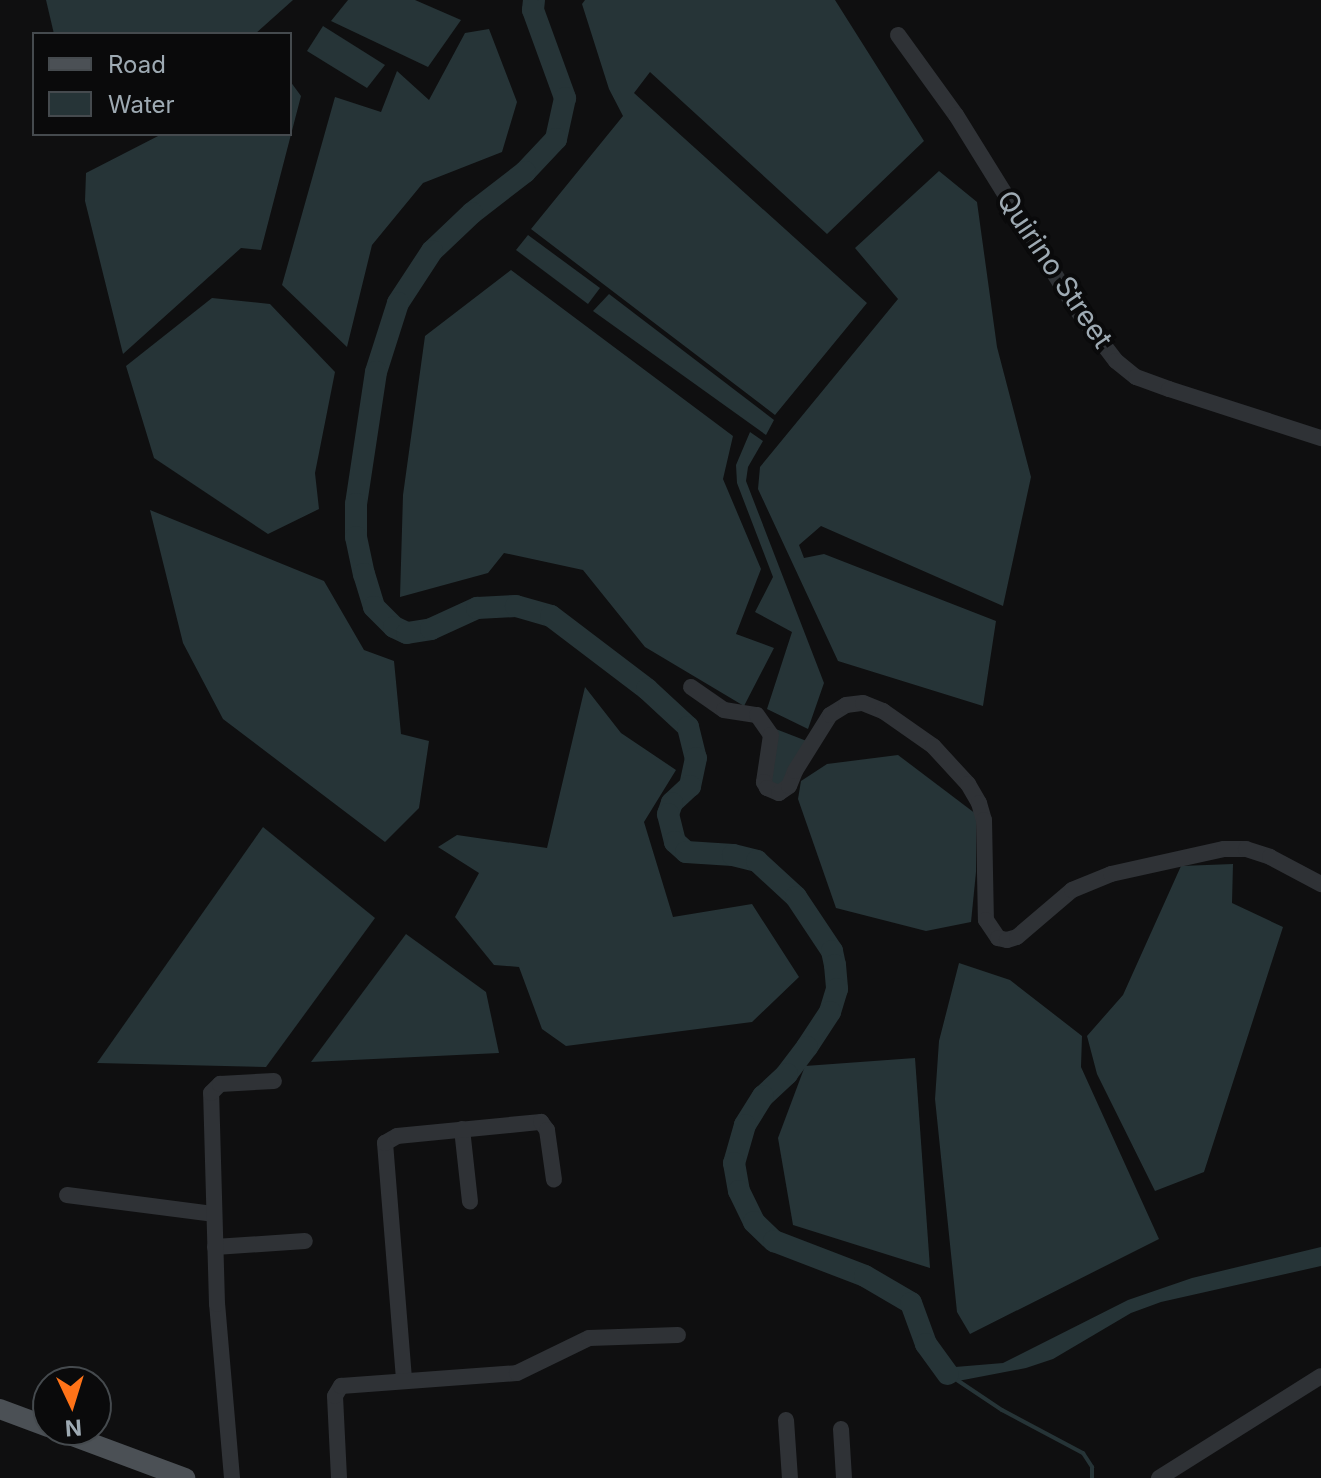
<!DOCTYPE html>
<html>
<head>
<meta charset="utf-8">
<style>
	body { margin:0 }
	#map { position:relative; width:1321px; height:1478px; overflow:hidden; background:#0f0f10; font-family:Inter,sans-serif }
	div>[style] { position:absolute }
	.water>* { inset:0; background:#263437 }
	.stream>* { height:4px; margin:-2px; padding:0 2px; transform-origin:2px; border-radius:2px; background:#263437 }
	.river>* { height:22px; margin:-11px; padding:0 11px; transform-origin:11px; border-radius:11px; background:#263437 }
	.minor>* { height:16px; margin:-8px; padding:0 8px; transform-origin:8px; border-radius:8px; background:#2f3236 }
	.major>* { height:20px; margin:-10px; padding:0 10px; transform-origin:10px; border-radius:10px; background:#4b5055 }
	span { translate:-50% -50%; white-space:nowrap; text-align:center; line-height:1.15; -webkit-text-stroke:8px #0a0a0b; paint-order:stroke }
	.street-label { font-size:28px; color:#9eaab3 }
	.legend { position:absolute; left:32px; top:32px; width:260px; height:104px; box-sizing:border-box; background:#0a0a0b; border:2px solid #454a4e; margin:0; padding:10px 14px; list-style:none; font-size:24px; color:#9eaab3 }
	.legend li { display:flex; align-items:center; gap:16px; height:40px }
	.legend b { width:40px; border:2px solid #454a4e }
	.north { position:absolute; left:32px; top:1366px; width:80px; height:80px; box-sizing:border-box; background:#0a0a0b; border:2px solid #454a4e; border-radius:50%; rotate:176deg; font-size:22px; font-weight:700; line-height:32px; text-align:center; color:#9eaab3 }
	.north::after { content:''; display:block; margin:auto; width:28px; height:36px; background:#ff7318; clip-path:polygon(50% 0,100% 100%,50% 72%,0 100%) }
</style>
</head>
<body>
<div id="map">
	<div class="water">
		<div style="clip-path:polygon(46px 0,293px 0,255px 34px,54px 34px)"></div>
		<div style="clip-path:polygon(348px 0,415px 0,461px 20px,428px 67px,331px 21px)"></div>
		<div style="clip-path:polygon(585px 0,835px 0,924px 141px,827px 234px,650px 72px,634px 93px,867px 303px,775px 415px,531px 229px,623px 116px,609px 89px,582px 4px)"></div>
		<div style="clip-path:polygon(323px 26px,385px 65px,367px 88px,307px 51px)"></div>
		<div style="clip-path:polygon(489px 29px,517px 102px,502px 152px,423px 183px,372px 245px,347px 347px,282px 285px,335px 97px,381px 112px,397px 71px,429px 100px,465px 33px)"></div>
		<div style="clip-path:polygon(290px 81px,301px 96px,261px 250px,241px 248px,123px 354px,85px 201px,86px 173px,162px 134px,290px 134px)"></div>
		<div style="clip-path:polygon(939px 171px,977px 202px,997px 347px,1031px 477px,1003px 606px,821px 526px,799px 545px,804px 558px,824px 554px,996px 621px,983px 706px,838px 661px,758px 489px,760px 467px,898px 299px,855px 248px)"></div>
		<div style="clip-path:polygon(528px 235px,600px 288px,588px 304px,516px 250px)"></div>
		<div style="clip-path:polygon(511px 270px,733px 436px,723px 479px,761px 569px,736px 634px,774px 648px,744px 706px,645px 647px,583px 570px,504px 553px,488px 573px,400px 597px,403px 495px,425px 336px)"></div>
		<div style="clip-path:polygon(609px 294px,774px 420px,766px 435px,593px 311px)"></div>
		<div style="clip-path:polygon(212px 298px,270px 304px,335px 372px,315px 473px,319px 509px,268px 534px,154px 458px,126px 366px)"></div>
		<div style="clip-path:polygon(750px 432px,763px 441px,748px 467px,746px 481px,824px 683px,808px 729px,767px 709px,792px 632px,755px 612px,773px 577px,737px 483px,736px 465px)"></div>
		<div style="clip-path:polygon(150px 510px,324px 581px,364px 650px,394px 661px,401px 734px,429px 741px,419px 808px,385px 842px,223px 719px,183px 643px)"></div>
		<div style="clip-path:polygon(585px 687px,621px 733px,676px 770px,644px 822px,673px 917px,752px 904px,799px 977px,752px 1022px,566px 1046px,542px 1029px,519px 967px,494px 965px,455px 917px,479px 873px,438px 847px,457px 835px,547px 848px)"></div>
		<div style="clip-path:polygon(768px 726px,817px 745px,788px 788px,771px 786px)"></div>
		<div style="clip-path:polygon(898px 755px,976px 814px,976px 872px,971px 922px,926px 931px,836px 908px,798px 799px,801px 781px,827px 764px)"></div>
		<div style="clip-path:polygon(263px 827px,375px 918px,266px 1067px,97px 1063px)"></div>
		<div style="clip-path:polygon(1233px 864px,1232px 903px,1283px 927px,1204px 1172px,1155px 1191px,1097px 1074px,1087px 1036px,1123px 995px,1181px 866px)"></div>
		<div style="clip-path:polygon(406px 934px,486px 992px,499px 1053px,311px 1062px)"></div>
		<div style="clip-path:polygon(959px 963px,1010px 980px,1082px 1036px,1081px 1067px,1159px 1239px,970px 1334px,957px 1312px,935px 1099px,939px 1041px)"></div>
		<div style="clip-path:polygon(915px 1058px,930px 1268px,793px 1225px,778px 1138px,805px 1066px)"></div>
		<div style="clip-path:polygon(1321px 1247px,1321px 1266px,1161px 1302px,1131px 1313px,1053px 1359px,1026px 1368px,958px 1381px,943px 1368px,1003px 1363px,1128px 1300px,1192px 1278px)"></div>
	</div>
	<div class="stream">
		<div style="left:948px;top:1374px;width:65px;rotate:33.7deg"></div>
		<div style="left:1002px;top:1410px;width:92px;rotate:28deg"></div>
		<div style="left:1083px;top:1453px;width:17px;rotate:57deg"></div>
		<div style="left:1092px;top:1467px;width:11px;rotate:90deg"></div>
	</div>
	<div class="river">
		<div style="left:534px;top:0;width:10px;rotate:96deg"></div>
		<div style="left:533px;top:10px;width:94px;rotate:70deg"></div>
		<div style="left:565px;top:98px;width:42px;rotate:102.4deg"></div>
		<div style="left:556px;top:139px;width:45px;rotate:133.2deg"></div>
		<div style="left:525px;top:172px;width:67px;rotate:142.3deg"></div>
		<div style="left:472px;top:213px;width:55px;rotate:136.5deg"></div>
		<div style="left:432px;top:251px;width:62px;rotate:123.2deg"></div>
		<div style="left:398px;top:303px;width:72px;rotate:107.7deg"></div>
		<div style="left:376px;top:372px;width:134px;rotate:98.6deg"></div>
		<div style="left:356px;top:504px;width:33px;rotate:90deg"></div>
		<div style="left:356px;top:537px;width:38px;rotate:78deg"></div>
		<div style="left:364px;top:574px;width:34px;rotate:73deg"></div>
		<div style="left:374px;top:607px;width:28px;rotate:45deg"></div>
		<div style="left:394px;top:627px;width:14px;rotate:25deg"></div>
		<div style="left:407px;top:633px;width:24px;rotate:-9deg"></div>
		<div style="left:431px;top:629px;width:51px;rotate:-24.5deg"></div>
		<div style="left:477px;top:608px;width:39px;rotate:-3deg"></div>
		<div style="left:516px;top:606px;width:36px;rotate:16deg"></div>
		<div style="left:551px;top:616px;width:121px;rotate:37.2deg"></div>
		<div style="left:647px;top:689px;width:56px;rotate:42.8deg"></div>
		<div style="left:688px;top:727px;width:32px;rotate:76deg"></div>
		<div style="left:696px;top:758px;width:29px;rotate:102deg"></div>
		<div style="left:690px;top:786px;width:25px;rotate:137deg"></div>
		<div style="left:672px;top:803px;width:12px;rotate:110deg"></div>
		<div style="left:668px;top:814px;width:29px;rotate:76deg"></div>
		<div style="left:675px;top:842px;width:15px;rotate:42deg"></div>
		<div style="left:686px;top:852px;width:47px;rotate:3.7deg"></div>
		<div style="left:733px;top:855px;width:25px;rotate:14deg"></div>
		<div style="left:757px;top:861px;width:53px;rotate:42.7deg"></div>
		<div style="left:796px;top:897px;width:65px;rotate:56.3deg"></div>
		<div style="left:832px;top:951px;width:14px;rotate:78deg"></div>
		<div style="left:835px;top:965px;width:24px;rotate:85deg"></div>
		<div style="left:837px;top:989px;width:24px;rotate:107deg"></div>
		<div style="left:830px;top:1012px;width:42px;rotate:123.3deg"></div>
		<div style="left:807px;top:1047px;width:34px;rotate:127deg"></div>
		<div style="left:787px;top:1074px;width:33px;rotate:137deg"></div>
		<div style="left:763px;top:1096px;width:34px;rotate:122deg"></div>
		<div style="left:745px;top:1125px;width:40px;rotate:106deg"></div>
		<div style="left:734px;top:1163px;width:28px;rotate:80deg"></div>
		<div style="left:739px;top:1191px;width:34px;rotate:64deg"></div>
		<div style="left:754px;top:1222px;width:28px;rotate:44deg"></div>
		<div style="left:774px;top:1241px;width:97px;rotate:21deg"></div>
		<div style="left:865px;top:1276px;width:53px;rotate:30.4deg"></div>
		<div style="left:911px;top:1303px;width:44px;rotate:69.9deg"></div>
		<div style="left:926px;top:1344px;width:37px;rotate:54deg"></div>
	</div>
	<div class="minor">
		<div style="left:898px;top:35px;width:99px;rotate:54.1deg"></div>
		<div style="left:956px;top:115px;width:229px;rotate:58.2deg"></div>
		<div style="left:1077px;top:310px;width:64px;rotate:52.6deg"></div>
		<div style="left:1116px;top:361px;width:26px;rotate:39deg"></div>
		<div style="left:1136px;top:377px;width:35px;rotate:20deg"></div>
		<div style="left:1169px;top:389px;width:160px;rotate:17.9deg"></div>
		<div style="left:691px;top:687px;width:40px;rotate:34.9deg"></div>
		<div style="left:724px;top:710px;width:33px;rotate:9deg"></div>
		<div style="left:757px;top:715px;width:24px;rotate:55deg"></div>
		<div style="left:771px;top:735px;width:48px;rotate:98.5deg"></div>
		<div style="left:764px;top:782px;width:7px;rotate:63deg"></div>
		<div style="left:767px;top:788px;width:13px;rotate:23deg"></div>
		<div style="left:779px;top:793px;width:12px;rotate:-35deg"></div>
		<div style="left:789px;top:786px;width:16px;rotate:-68deg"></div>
		<div style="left:795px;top:771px;width:66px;rotate:-58deg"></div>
		<div style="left:830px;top:715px;width:19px;rotate:-32deg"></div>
		<div style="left:846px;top:705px;width:17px;rotate:-7deg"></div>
		<div style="left:863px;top:703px;width:22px;rotate:22deg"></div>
		<div style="left:883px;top:711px;width:61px;rotate:35deg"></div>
		<div style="left:933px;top:746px;width:52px;rotate:47.4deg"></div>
		<div style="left:968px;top:784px;width:22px;rotate:60deg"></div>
		<div style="left:979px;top:803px;width:18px;rotate:74deg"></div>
		<div style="left:984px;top:820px;width:100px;rotate:88.9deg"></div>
		<div style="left:986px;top:920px;width:22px;rotate:56deg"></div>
		<div style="left:998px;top:938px;width:9px;rotate:13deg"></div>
		<div style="left:1007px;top:940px;width:10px;rotate:-17deg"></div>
		<div style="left:1017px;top:937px;width:72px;rotate:-40.5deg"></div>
		<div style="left:1072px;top:890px;width:42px;rotate:-22.3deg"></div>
		<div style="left:1111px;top:874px;width:116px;rotate:-12.5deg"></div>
		<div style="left:1224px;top:849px;width:22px"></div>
		<div style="left:1246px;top:849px;width:25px;rotate:18deg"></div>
		<div style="left:1270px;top:857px;width:58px;rotate:27.9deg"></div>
		<div style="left:462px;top:1129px;width:73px;rotate:83.7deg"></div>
		<div style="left:67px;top:1195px;width:147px;rotate:7.4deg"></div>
		<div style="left:215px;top:1247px;width:90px;rotate:-3.8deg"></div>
		<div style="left:404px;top:1379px;width:237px;rotate:-94.6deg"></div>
		<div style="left:385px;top:1143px;width:14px;rotate:-30deg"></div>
		<div style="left:397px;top:1136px;width:145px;rotate:-5.6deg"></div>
		<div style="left:541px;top:1122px;width:10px;rotate:53deg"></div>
		<div style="left:547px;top:1130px;width:50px;rotate:82deg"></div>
		<div style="left:786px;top:1420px;width:58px;rotate:86.1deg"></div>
		<div style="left:841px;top:1429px;width:49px;rotate:86.5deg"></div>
		<div style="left:232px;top:1478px;width:175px;rotate:-94.9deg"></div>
		<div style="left:217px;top:1304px;width:211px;rotate:-91.6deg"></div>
		<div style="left:211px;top:1093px;width:13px;rotate:-45deg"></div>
		<div style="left:220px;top:1084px;width:54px;rotate:-3.2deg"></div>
		<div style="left:339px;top:1478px;width:82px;rotate:-92.8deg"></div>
		<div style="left:335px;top:1396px;width:12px;rotate:-59deg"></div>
		<div style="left:341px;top:1386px;width:176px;rotate:-4.2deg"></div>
		<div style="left:517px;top:1373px;width:80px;rotate:-25.9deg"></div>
		<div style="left:589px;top:1338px;width:89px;rotate:-1.9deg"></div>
		<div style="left:1159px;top:1478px;width:191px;rotate:-32.2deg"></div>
	</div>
	<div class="major">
		<div style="left:0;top:1409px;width:51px;rotate:20.6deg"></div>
		<div style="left:56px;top:1430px;width:138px;rotate:20.4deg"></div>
	</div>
	<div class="street-label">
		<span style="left:1055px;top:269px;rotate:56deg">Quirino Street</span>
	</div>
	<ul class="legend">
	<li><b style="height:10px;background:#4b5055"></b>Road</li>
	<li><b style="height:22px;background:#263437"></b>Water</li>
	</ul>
	<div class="north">N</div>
</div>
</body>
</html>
